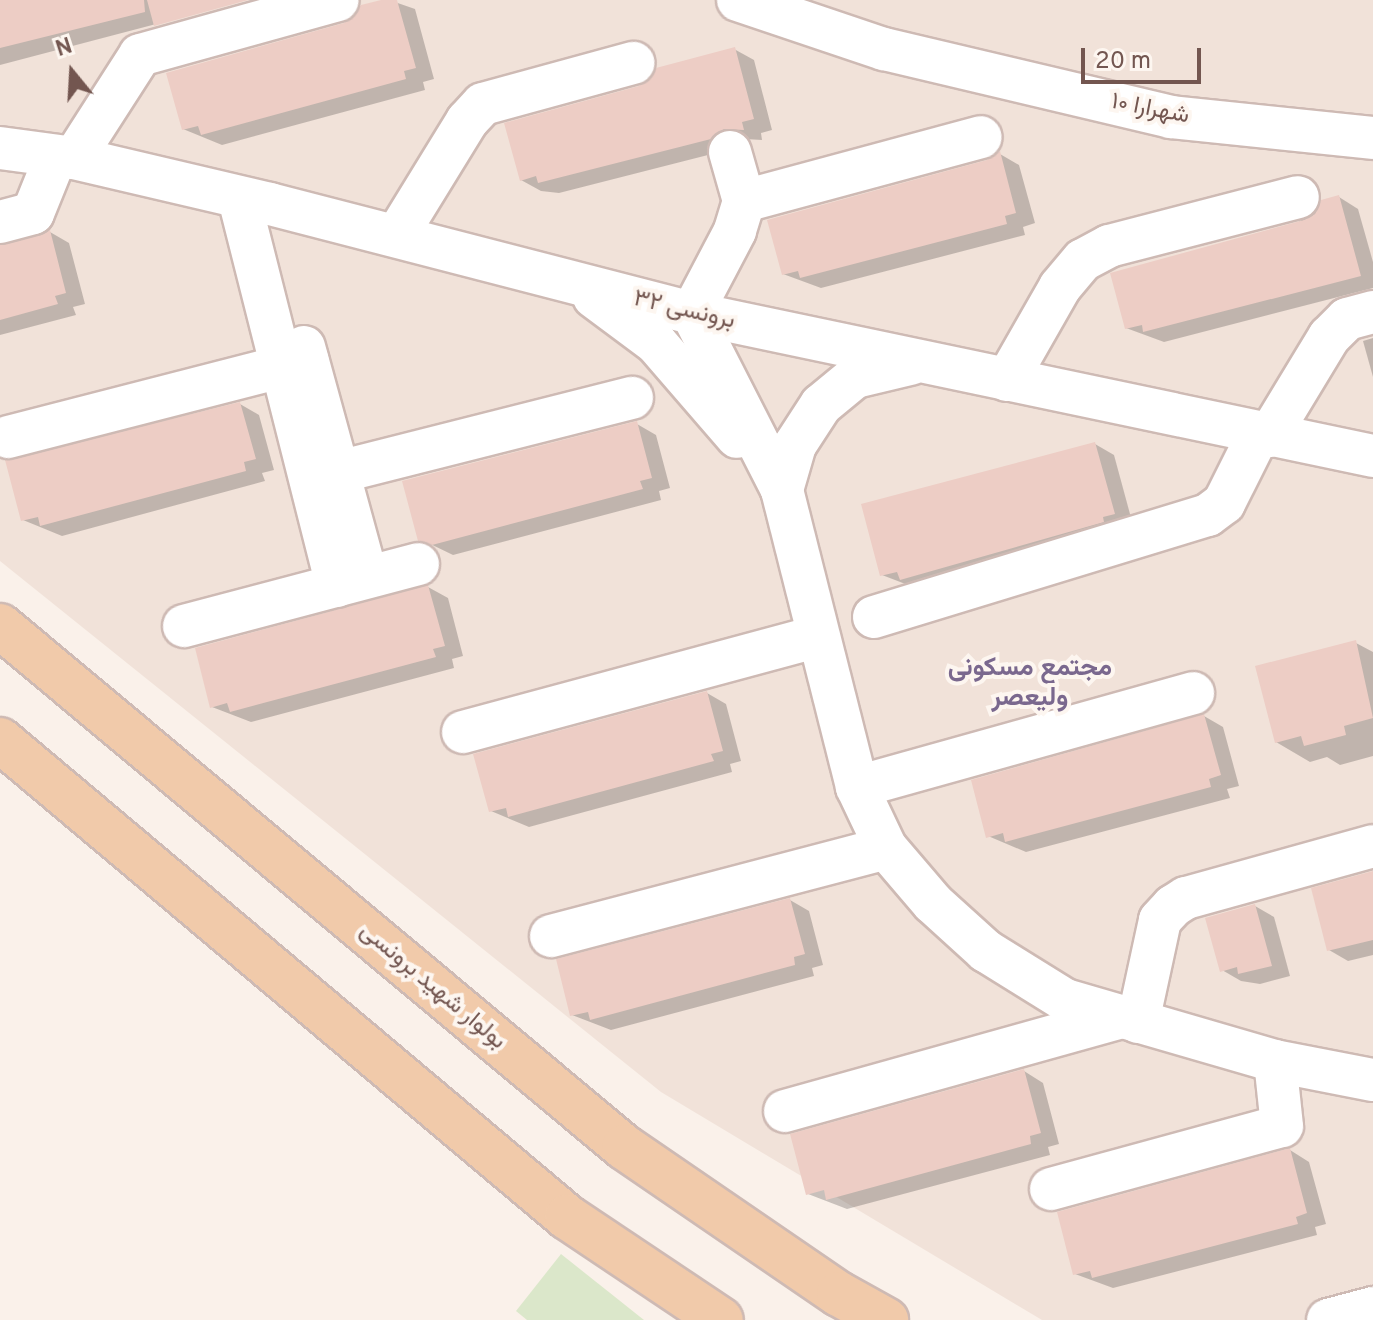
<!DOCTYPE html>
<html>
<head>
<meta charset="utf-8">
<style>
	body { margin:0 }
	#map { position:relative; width:1373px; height:1320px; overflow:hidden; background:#faf1ea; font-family:Overpass,Vazirmatn,sans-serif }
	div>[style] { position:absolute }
	.residential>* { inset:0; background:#f1e2d9 }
	.green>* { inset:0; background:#dbe7ca }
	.shadow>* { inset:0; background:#0003 }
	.building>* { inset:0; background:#edcdc5 }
	.roads { filter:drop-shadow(2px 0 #cebab4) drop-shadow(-2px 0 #cebab4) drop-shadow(0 2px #cebab4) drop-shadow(0 -2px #cebab4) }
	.minor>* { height:42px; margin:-21px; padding:0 21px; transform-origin:21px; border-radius:21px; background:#fff }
	.primary>* { height:44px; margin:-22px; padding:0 22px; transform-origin:22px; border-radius:22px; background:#f1caaa }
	span { translate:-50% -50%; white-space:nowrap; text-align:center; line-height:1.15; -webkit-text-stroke:8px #fdf6f0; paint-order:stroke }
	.street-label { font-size:24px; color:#735650 }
	.neighbourhood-label { font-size:26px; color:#7a688e; font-weight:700 }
	.north { position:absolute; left:32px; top:32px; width:80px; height:80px; -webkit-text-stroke:6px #fdf6f0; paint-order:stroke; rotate:342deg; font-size:22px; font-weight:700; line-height:32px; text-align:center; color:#735650 }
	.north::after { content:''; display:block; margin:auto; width:28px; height:36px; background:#735650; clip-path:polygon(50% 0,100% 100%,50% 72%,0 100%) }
	.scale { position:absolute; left:1081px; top:48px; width:120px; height:36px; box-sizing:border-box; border:4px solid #735650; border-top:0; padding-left:10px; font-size:24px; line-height:28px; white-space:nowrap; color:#735650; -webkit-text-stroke:6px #fdf6f0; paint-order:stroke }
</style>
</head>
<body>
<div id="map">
	<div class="residential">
		<div style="clip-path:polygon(0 0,1373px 0,1373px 1320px,1042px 1320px,661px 1092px,0 561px)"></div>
	</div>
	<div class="green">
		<div style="clip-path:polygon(561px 1254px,644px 1320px,527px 1320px,516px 1311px)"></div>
	</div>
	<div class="shadow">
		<div style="clip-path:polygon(0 0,174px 0,179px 18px,0 65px)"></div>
		<div style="clip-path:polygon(389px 0,415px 9px,434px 79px,423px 82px,425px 90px,222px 145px,183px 129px)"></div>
		<div style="clip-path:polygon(734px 49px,754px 60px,772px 130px,761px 133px,762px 140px,745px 139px,708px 155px,559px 193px,541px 191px,521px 180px,640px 88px)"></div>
		<div style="clip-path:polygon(1000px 154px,1019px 165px,1035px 223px,1023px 227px,1025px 235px,821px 288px,783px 274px)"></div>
		<div style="clip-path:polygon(1339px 197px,1358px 209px,1373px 262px,1373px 288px,1164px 342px,1126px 328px)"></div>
		<div style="clip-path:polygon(50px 232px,69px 243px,85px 304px,73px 307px,76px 315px,0 335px,0 246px)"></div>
		<div style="clip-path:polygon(1373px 338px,1373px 377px,1363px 341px)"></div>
		<div style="clip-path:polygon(240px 404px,259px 415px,274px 470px,262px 473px,265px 481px,62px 536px,23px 520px)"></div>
		<div style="clip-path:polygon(637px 424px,656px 435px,670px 488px,659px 491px,661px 500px,453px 555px,420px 539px)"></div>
		<div style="clip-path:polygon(1095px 444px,1114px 455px,1133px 525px,921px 590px,882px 575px)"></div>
		<div style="clip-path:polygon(428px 587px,448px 598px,463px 656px,452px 659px,454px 668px,251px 722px,212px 707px)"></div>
		<div style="clip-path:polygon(1356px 643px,1373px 652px,1373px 756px,1340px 765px,1327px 757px,1310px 762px,1276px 742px)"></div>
		<div style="clip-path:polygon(707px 693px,726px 704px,741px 761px,730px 764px,732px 772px,529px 827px,491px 811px)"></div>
		<div style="clip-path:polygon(1204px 716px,1223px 727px,1239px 786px,1227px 789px,1230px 798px,1026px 852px,988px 836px)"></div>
		<div style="clip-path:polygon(1373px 873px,1373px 955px,1348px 961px,1329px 950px)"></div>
		<div style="clip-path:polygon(790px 900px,809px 911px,823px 965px,812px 968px,814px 976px,611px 1030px,572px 1015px)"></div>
		<div style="clip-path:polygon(1255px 906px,1274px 917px,1290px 976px,1260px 984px,1241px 981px,1222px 970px)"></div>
		<div style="clip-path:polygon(1024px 1071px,1043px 1083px,1059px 1144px,1048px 1147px,1050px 1155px,847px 1209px,808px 1194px)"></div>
		<div style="clip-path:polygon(1290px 1150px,1309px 1162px,1326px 1224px,1315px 1227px,1317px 1235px,1113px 1288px,1075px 1274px)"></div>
	</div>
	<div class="building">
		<div style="clip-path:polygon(0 0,144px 0,145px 12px,0 48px)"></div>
		<div style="clip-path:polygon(147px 0,248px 0,154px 26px)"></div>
		<div style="clip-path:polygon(381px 0,397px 0,416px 68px,404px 71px,406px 79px,201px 135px,198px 126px,182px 130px,166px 73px,344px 23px,361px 5px)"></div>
		<div style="clip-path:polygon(735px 47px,754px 119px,742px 122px,744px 130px,724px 129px,711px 139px,538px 183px,536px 176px,520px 181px,504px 123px,639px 86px,656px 68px)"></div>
		<div style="clip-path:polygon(1000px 151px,1016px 213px,1005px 216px,1007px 224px,800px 278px,798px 271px,782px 275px,767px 220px,987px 160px)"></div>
		<div style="clip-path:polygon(1339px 195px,1361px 276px,1143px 332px,1142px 325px,1125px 329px,1110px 273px,1304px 220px,1315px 214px,1321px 200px)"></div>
		<div style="clip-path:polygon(50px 230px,66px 293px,55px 296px,58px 304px,0 320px,0 245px)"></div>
		<div style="clip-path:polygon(240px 402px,256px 459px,244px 462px,246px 471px,40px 526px,38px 517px,21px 521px,5px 460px)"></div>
		<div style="clip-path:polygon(637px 421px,652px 478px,640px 481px,643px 489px,432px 545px,418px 541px,402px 481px)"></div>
		<div style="clip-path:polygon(1095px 442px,1115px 514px,1103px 517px,1104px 522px,900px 580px,897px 572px,880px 576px,861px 504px)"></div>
		<div style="clip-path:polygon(428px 585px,445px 646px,433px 649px,436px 657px,230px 712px,227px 703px,210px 708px,195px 648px)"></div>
		<div style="clip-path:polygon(1356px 640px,1373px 718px,1344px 726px,1346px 735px,1304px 746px,1301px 736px,1275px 743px,1255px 666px)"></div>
		<div style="clip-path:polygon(707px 691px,723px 751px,711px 754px,714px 761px,508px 817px,506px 808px,489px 812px,473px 754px)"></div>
		<div style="clip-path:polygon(1204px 714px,1221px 775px,1209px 779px,1211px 787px,1005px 842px,1003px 833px,986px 838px,971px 780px)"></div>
		<div style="clip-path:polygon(1373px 871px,1373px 940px,1327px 951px,1311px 888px)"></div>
		<div style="clip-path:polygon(790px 898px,805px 954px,794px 957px,795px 965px,590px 1020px,588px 1012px,570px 1016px,556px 959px)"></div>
		<div style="clip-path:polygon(1255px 904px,1272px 966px,1238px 974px,1237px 967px,1220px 972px,1205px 918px)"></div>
		<div style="clip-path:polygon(1024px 1069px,1041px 1133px,1030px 1136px,1031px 1144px,826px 1200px,824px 1190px,806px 1195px,790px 1134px)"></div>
		<div style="clip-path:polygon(1290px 1148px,1307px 1213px,1296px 1217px,1298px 1224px,1092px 1278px,1090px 1271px,1073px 1275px,1057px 1212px)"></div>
	</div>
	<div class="roads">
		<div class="minor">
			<div style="left:738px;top:0;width:154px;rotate:18.6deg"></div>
			<div style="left:884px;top:49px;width:295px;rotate:13.3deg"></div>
			<div style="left:1171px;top:117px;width:203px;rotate:5.9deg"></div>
			<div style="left:0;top:148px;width:75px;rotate:7.7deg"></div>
			<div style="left:74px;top:158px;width:201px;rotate:13.2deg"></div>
			<div style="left:270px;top:204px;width:436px;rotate:14.5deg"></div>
			<div style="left:692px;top:313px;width:696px;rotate:11.86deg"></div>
			<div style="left:730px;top:152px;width:51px;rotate:74.1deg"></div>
			<div style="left:744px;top:201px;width:31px;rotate:107deg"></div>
			<div style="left:735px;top:231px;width:93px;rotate:117.7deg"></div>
			<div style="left:692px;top:313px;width:199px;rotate:63deg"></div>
			<div style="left:782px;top:490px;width:306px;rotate:75.8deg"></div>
			<div style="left:857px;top:787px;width:68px;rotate:64.6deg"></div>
			<div style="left:886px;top:848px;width:72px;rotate:49.5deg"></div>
			<div style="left:933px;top:903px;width:72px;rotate:42.2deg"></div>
			<div style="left:986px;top:951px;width:93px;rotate:31.8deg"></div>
			<div style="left:1065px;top:1000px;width:219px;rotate:16.2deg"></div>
			<div style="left:1275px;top:1061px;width:100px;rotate:11deg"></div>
			<div style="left:74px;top:158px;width:122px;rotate:-57.3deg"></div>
			<div style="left:140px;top:55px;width:205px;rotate:-15.5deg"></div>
			<div style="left:239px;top:198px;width:400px;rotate:75.8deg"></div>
			<div style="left:744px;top:201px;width:245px;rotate:-15.1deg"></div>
			<div style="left:0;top:222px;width:34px;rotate:-15deg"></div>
			<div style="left:33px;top:213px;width:61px;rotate:-68deg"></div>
			<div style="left:397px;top:235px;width:134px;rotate:-58.4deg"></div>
			<div style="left:467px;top:121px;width:23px;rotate:-47deg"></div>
			<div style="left:483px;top:104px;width:156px;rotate:-15.3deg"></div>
			<div style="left:594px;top:297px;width:77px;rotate:36.6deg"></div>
			<div style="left:656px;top:343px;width:124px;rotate:49.2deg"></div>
			<div style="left:304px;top:347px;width:238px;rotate:74.7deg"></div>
			<div style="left:1007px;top:380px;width:107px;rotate:-60.3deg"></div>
			<div style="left:1060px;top:287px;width:35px;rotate:-50deg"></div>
			<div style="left:1083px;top:260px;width:30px;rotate:-28deg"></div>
			<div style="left:1109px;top:246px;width:195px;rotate:-14.5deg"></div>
			<div style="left:1269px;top:436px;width:116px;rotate:-58.8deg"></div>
			<div style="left:1329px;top:337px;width:25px;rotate:-45deg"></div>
			<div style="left:1347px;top:319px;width:27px;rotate:-15deg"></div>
			<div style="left:8px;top:437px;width:309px;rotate:-14.4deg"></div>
			<div style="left:315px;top:478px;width:327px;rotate:-14.2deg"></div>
			<div style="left:782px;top:490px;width:47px;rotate:-73.9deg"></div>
			<div style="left:795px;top:445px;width:48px;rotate:-57deg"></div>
			<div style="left:821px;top:405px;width:44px;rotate:-39.5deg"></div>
			<div style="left:855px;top:377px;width:57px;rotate:-13.3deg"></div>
			<div style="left:874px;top:617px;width:349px;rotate:-17deg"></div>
			<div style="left:1208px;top:515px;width:20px;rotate:-37deg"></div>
			<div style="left:1224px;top:503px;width:78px;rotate:-63.4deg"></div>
			<div style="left:184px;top:626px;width:242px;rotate:-14.8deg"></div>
			<div style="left:463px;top:732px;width:366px;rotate:-15.1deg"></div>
			<div style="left:857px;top:787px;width:349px;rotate:-15.6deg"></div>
			<div style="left:551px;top:936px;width:346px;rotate:-14.7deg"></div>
			<div style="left:1138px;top:1022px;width:104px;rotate:-77.8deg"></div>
			<div style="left:1160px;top:920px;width:19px;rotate:-47deg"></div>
			<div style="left:1173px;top:906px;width:15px;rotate:-32deg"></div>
			<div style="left:1186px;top:898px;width:194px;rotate:-15.5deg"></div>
			<div style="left:785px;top:1111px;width:350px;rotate:-15.6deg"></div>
			<div style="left:1051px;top:1189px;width:239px;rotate:-15.3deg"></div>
			<div style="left:1282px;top:1126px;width:65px;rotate:-96.1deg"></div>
			<div style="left:1328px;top:1320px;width:47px;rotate:-14.9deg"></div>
		</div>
		<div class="primary">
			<div style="left:0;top:626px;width:813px;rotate:39.86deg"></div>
			<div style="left:624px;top:1147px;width:260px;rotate:34.4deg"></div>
			<div style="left:839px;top:1294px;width:54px;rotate:29deg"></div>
			<div style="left:0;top:740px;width:741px;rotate:40.07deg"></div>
			<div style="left:567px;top:1217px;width:185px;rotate:33.8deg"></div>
		</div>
	</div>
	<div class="street-label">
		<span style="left:1150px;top:110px;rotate:11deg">شهرارا ۱۰</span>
		<span style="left:684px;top:311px;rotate:13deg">برونسی ۳۲</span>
		<span style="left:432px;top:987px;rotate:40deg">بولوار شهید برونسی</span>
	</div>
	<div class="neighbourhood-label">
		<span style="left:1030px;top:684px">مجتمع مسکونی<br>ولیعصر</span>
	</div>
	<div class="north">N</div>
	<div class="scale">20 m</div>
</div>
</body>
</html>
